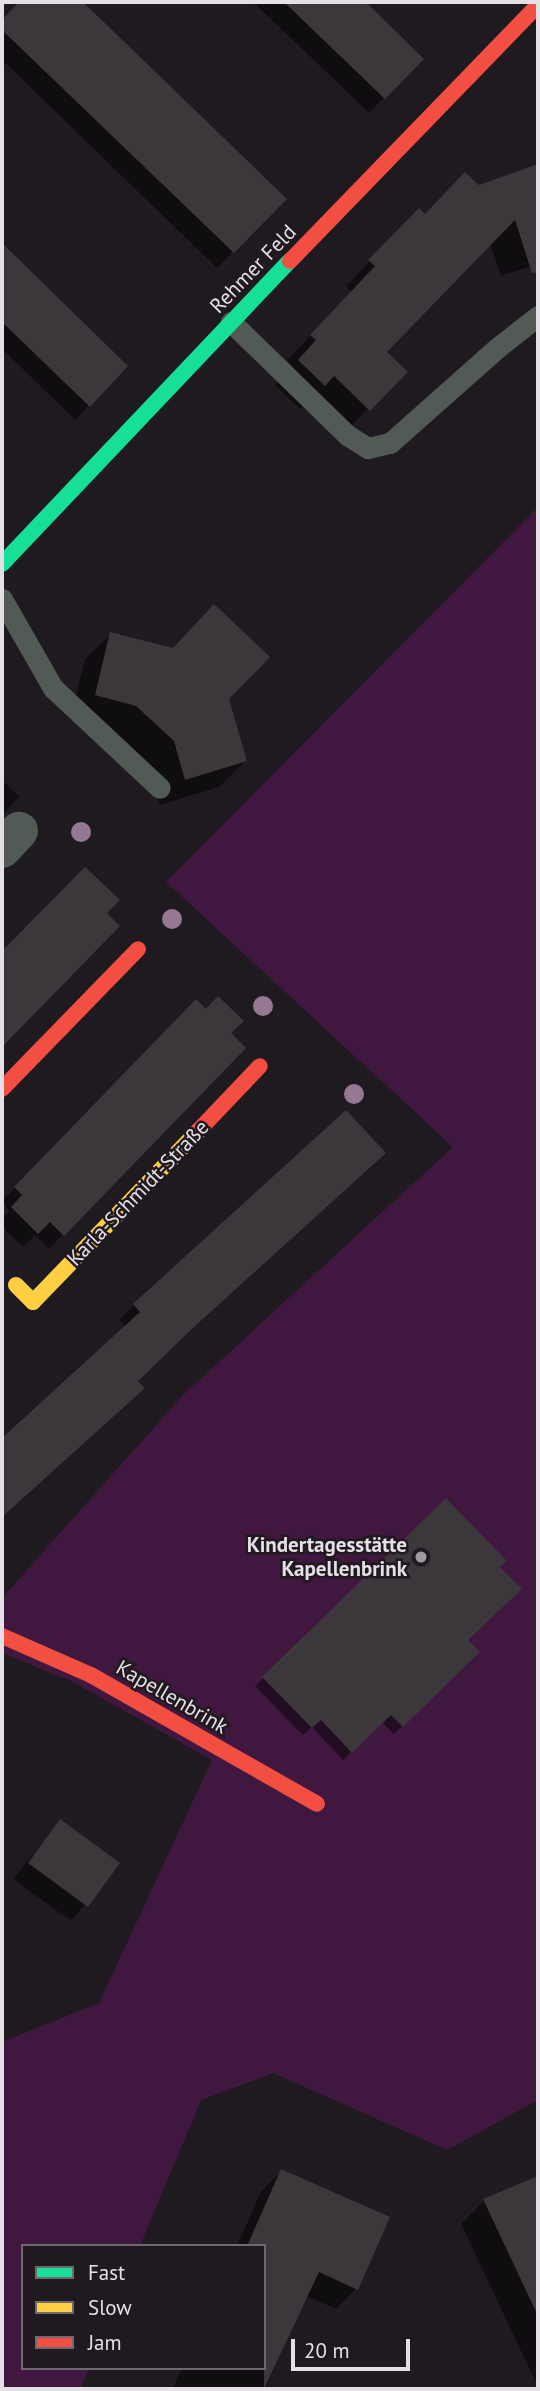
<!DOCTYPE html>
<html>
<head>
<meta charset="utf-8">
<style>
	body { margin:0 }
	#map { position:relative; width:540px; height:2391px; overflow:hidden; background:#1f1a1f; font-family:"PT Sans",sans-serif }
	div>[style] { position:absolute }
	.green>* { inset:0; background:#40173e }
	.shadow>* { inset:0; background:#0007 }
	.building>* { inset:0; background:#3b373b }
	.lane>* { height:21px; margin:-10.5px; padding:0 10.5px; transform-origin:10.5px; border-radius:10.5px; background:#515a55 }
	.street>* { height:38px; margin:-19px; padding:0 19px; transform-origin:19px; border-radius:19px; background:#515a55 }
	.fast>* { height:16px; margin:-8px; padding:0 8px; transform-origin:8px; border-radius:8px; background:#16e098 }
	.slow>* { height:16px; margin:-8px; padding:0 8px; transform-origin:8px; border-radius:8px; background:#ffcf43 }
	.jam>* { height:16px; margin:-8px; padding:0 8px; transform-origin:8px; border-radius:8px; background:#f24e42 }
	.trees>* { width:20px; height:20px; margin:-10px; border-radius:50%; background:#967894 }
	.dots>* { width:19px; height:19px; translate:-50% -50%; box-sizing:border-box; border:4px solid #201920; border-radius:50% }
	span { translate:-50% -50%; white-space:nowrap; text-align:center; line-height:1.15; -webkit-text-stroke:5px #201920; paint-order:stroke }
	.street-label { font-size:21px; color:#e5e0e5 }
	.poi-label { font-size:21px; color:#e5e0e5; font-weight:700 }
	.right { translate:-100% -50%; text-align:right }
	.frame { position:absolute; inset:0; border:4px solid #e5e0e5; pointer-events:none }
	.legend { position:absolute; left:21px; top:2244px; width:245px; height:126px; box-sizing:border-box; background:#201920; border:2px solid #6f696f; margin:0; padding:9px 12px; list-style:none; font-size:21px; color:#e5e0e5 }
	.legend li { display:flex; align-items:center; gap:14px; height:35px }
	.legend b { width:35px; border:2px solid #6f696f }
	.scale { position:absolute; left:291px; top:2339px; width:119px; height:32px; box-sizing:border-box; border:4px solid #e5e0e5; border-top:0; padding-left:9px; font-size:21px; line-height:24px; white-space:nowrap; color:#e5e0e5; -webkit-text-stroke:5px #201920; paint-order:stroke }
</style>
</head>
<body>
<div id="map">
	<div class="green">
		<div style="clip-path:polygon(538px 507px,538px 2100px,447px 2150px,273px 2073px,201px 2100px,140px 2246px,23px 2246px,23px 2368px,89px 2368px,81px 2389px,2px 2389px,2px 2042px,99px 2003px,212px 1760px,73px 1682px,2px 1653px,2px 1598px,183px 1395px,453px 1147px,166px 882px)"></div>
	</div>
	<div class="shadow">
		<div style="clip-path:polygon(21px 2px,81px 2px,284px 199px,217px 268px,2px 60px,2px 22px)"></div>
		<div style="clip-path:polygon(253px 2px,363px 2px,422px 59px,369px 113px)"></div>
		<div style="clip-path:polygon(538px 167px,538px 264px,501px 276px,490px 243px,385px 352px,405px 372px,344px 433px,309px 399px,300px 409px,275px 385px,293px 366px,287px 360px,352px 292px,346px 286px,395px 235px,479px 187px)"></div>
		<div style="clip-path:polygon(2px 246px,126px 367px,75px 420px,2px 349px)"></div>
		<div style="clip-path:polygon(111px 634px,173px 649px,227px 699px,245px 761px,219px 787px,160px 805px,149px 767px,110px 731px,70px 720px,85px 659px)"></div>
		<div style="clip-path:polygon(2px 780px,19px 797px,2px 815px)"></div>
		<div style="clip-path:polygon(196px 1002px,243px 1048px,49px 1249px,35px 1235px,23px 1247px,2px 1227px,2px 1219px,9px 1211px,2px 1201px)"></div>
		<div style="clip-path:polygon(346px 1112px,136px 1381px,128px 1402px,2px 1516px,2px 1440px,126px 1327px,119px 1320px,134px 1305px)"></div>
		<div style="clip-path:polygon(446px 1501px,498px 1567px,466px 1640px,470px 1660px,394px 1734px,382px 1722px,343px 1760px,312px 1727px,303px 1735px,255px 1686px)"></div>
		<div style="clip-path:polygon(60px 1821px,118px 1864px,71px 1921px,13px 1879px)"></div>
		<div style="clip-path:polygon(282px 2171px,356px 2289px,336px 2309px,306px 2296px,265px 2389px,173px 2389px,182px 2368px,264px 2368px,264px 2246px,237px 2246px,261px 2191px)"></div>
		<div style="clip-path:polygon(538px 2178px,538px 2387px,461px 2224px,484px 2201px)"></div>
	</div>
	<div class="building">
		<div style="clip-path:polygon(19px 2px,83px 2px,287px 199px,234px 253px,2px 30px,2px 20px)"></div>
		<div style="clip-path:polygon(284px 2px,366px 2px,424px 59px,385px 99px)"></div>
		<div style="clip-path:polygon(538px 164px,538px 272px,532px 273px,515px 220px,387px 352px,408px 372px,370px 411px,334px 376px,325px 386px,298px 360px,316px 340px,310px 335px,375px 266px,368px 260px,419px 208px,425px 214px,465px 172px,479px 185px)"></div>
		<div style="clip-path:polygon(2px 243px,128px 366px,90px 407px,2px 322px)"></div>
		<div style="clip-path:polygon(214px 604px,270px 657px,229px 699px,247px 761px,185px 780px,174px 741px,136px 706px,95px 695px,110px 632px,173px 648px)"></div>
		<div style="clip-path:polygon(85px 867px,120px 900px,107px 913px,120px 926px,2px 1047px,2px 951px)"></div>
		<div style="clip-path:polygon(218px 996px,244px 1021px,231px 1033px,246px 1048px,64px 1236px,50px 1222px,38px 1234px,11px 1207px,22px 1195px,14px 1187px,196px 999px,206px 1009px)"></div>
		<div style="clip-path:polygon(346px 1110px,386px 1153px,194px 1327px,138px 1381px,145px 1388px,2px 1517px,2px 1438px,140px 1312px,133px 1304px)"></div>
		<div style="clip-path:polygon(446px 1498px,507px 1561px,500px 1567px,522px 1589px,468px 1640px,480px 1652px,403px 1727px,391px 1715px,352px 1753px,321px 1720px,312px 1728px,262px 1677px)"></div>
		<div style="clip-path:polygon(60px 1819px,120px 1863px,88px 1907px,28px 1863px)"></div>
		<div style="clip-path:polygon(281px 2169px,390px 2217px,358px 2290px,319px 2272px,264px 2389px,264px 2246px,247px 2246px)"></div>
		<div style="clip-path:polygon(538px 2176px,538px 2316px,483px 2199px)"></div>
	</div>
	<div class="lane">
		<div style="left:231px;top:322px;width:162px;rotate:44.2deg"></div>
		<div style="left:347px;top:435px;width:25px;rotate:32deg"></div>
		<div style="left:368px;top:448px;width:23px;rotate:-13deg"></div>
		<div style="left:390px;top:443px;width:143px;rotate:-41.6deg"></div>
		<div style="left:497px;top:348px;width:52px;rotate:-38deg"></div>
		<div style="left:2px;top:599px;width:103px;rotate:60.2deg"></div>
		<div style="left:53px;top:688px;width:146px;rotate:43.1deg"></div>
	</div>
	<div class="street">
		<div style="left:2px;top:849px;width:25px;rotate:-47deg"></div>
	</div>
	<div class="fast">
		<div style="left:2px;top:564px;width:418px;rotate:-46.5deg"></div>
	</div>
	<div class="slow">
		<div style="left:16px;top:1285px;width:24px;rotate:45deg"></div>
		<div style="left:33px;top:1302px;width:239px;rotate:-46deg"></div>
	</div>
	<div class="jam">
		<div style="left:290px;top:261px;width:356px;rotate:-45.9deg"></div>
		<div style="left:2px;top:1089px;width:195px;rotate:-45.8deg"></div>
		<div style="left:199px;top:1130px;width:88px;rotate:-46.4deg"></div>
		<div style="left:2px;top:1636px;width:97px;rotate:23.7deg"></div>
		<div style="left:91px;top:1675px;width:260px;rotate:29.7deg"></div>
	</div>
	<div class="trees">
		<div style="left:81px;top:832px"></div>
		<div style="left:172px;top:919px"></div>
		<div style="left:263px;top:1006px"></div>
		<div style="left:354px;top:1094px"></div>
	</div>
	<div class="dots">
		<div style="left:421px;top:1557px;background:#a09ba0"></div>
	</div>
	<div class="street-label">
		<span style="left:253px;top:269px;rotate:-46deg">Rehmer Feld</span>
		<span style="left:138px;top:1193px;rotate:-46deg">Karla-Schmidt-Straße</span>
		<span style="left:172px;top:1697px;rotate:30deg">Kapellenbrink</span>
	</div>
	<div class="poi-label">
		<span class="right" style="left:407px;top:1557px">Kindertagesstätte<br>Kapellenbrink</span>
	</div>
	<div class="frame"></div>
	<ul class="legend">
	<li><b style="height:9px;background:#16e098"></b>Fast</li>
	<li><b style="height:9px;background:#ffcf43"></b>Slow</li>
	<li><b style="height:9px;background:#f24e42"></b>Jam</li>
	</ul>
	<div class="scale">20 m</div>
</div>
</body>
</html>
